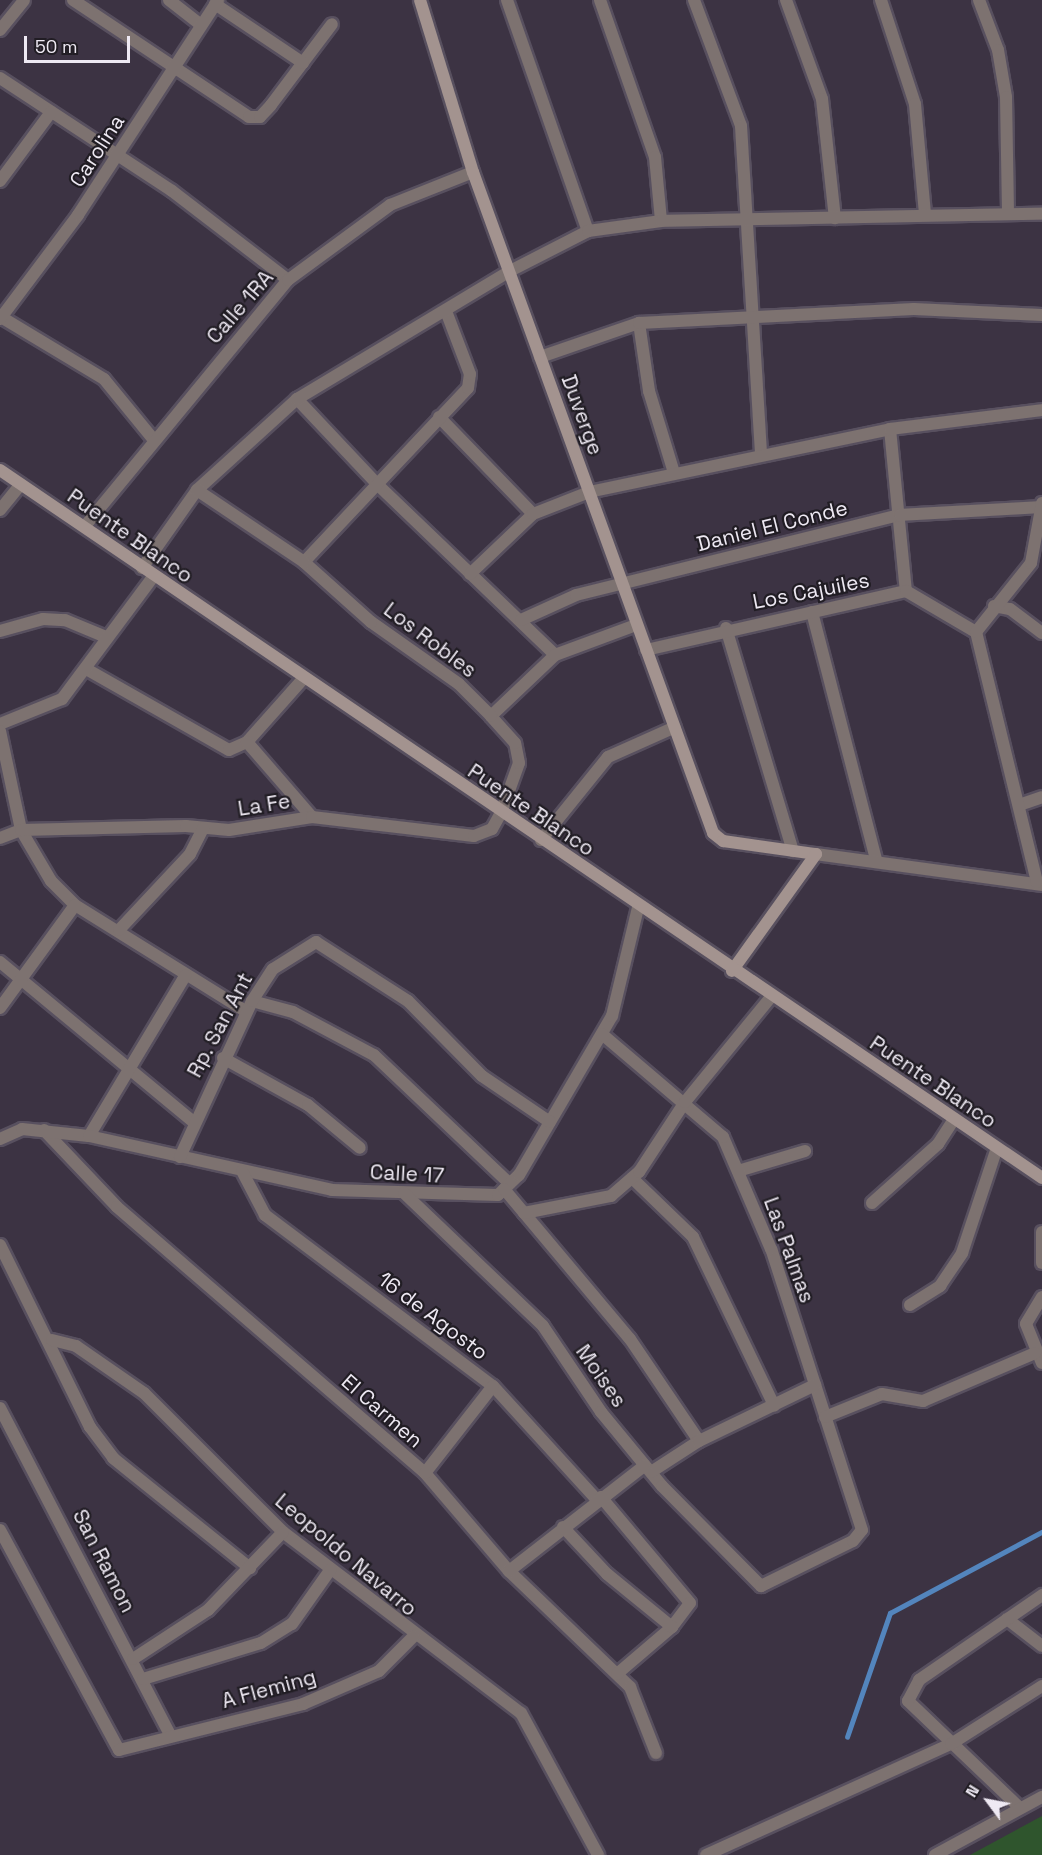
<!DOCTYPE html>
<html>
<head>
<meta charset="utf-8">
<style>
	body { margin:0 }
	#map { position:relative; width:1042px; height:1855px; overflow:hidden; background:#3c3343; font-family:"Space Grotesk",sans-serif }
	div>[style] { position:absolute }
	.green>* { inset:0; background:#2f552d }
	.stream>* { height:4.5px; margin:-2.25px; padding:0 2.25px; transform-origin:2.25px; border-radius:2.25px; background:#5385bd }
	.roads { filter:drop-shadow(2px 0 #58505f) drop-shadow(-2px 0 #58505f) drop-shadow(0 2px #58505f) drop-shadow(0 -2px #58505f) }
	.street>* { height:12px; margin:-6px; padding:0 6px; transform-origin:6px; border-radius:6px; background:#7d7270 }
	.secondary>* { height:12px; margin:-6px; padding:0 6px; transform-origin:6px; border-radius:6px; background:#a3938f }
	span { translate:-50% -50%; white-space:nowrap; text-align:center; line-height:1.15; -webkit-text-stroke:4.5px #211d24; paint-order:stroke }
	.street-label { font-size:21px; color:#eee9f3 }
	.north { position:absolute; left:958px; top:1771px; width:60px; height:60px; -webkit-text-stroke:4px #211d24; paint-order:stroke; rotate:302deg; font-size:16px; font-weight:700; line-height:24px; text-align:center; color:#eee9f3 }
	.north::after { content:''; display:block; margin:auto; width:21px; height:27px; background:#eee9f3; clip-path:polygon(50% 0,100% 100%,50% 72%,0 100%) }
	.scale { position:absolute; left:24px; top:36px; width:106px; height:27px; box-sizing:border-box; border:3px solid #eee9f3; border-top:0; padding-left:8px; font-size:18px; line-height:21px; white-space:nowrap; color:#eee9f3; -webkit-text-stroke:4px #211d24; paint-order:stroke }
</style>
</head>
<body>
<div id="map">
	<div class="green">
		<div style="clip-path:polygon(1042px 1816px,1042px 1855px,970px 1855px)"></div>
	</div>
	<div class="stream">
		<div style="left:847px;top:1737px;width:131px;rotate:-70.9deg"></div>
		<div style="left:890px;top:1613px;width:172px;rotate:-28.1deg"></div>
	</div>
	<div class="roads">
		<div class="street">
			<div style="left:73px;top:0;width:211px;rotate:33.6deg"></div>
			<div style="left:249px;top:117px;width:11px"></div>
			<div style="left:260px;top:117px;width:16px;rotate:-47deg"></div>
			<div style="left:271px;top:105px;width:101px;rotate:-53deg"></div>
			<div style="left:169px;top:0;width:39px;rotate:38deg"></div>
			<div style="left:507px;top:0;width:245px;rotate:70.7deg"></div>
			<div style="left:600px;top:0;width:166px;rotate:70.7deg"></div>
			<div style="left:655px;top:157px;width:64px;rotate:84.6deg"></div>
			<div style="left:694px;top:0;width:134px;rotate:69.5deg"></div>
			<div style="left:741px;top:126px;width:329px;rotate:86.5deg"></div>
			<div style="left:786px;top:0;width:105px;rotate:70deg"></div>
			<div style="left:822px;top:99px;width:120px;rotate:83.8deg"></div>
			<div style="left:881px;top:0;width:109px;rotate:71.9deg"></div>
			<div style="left:915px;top:104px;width:110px;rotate:84.8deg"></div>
			<div style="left:979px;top:0;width:53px;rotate:69.2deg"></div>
			<div style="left:998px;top:50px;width:48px;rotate:80.3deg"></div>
			<div style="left:1006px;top:97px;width:115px;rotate:89deg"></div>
			<div style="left:215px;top:4px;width:106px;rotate:33.8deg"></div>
			<div style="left:0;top:30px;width:38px;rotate:-51deg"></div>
			<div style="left:0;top:78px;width:206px;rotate:33.3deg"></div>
			<div style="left:172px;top:191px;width:146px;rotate:37.5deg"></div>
			<div style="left:0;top:181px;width:86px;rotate:-53.5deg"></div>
			<div style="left:1px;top:317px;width:120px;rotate:31deg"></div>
			<div style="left:104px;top:379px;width:79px;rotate:50.7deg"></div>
			<div style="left:0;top:319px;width:130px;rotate:-53.1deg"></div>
			<div style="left:78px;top:215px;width:257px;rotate:-56.9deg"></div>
			<div style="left:639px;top:323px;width:69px;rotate:81.6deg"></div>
			<div style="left:649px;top:391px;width:86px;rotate:73deg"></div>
			<div style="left:540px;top:357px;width:105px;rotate:-19deg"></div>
			<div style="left:639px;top:323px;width:275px;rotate:-2.9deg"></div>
			<div style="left:914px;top:309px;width:128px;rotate:2.7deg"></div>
			<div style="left:297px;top:399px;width:118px;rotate:46.7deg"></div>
			<div style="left:378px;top:485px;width:245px;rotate:43.8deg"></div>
			<div style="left:439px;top:417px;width:135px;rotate:45.9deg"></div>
			<div style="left:890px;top:429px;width:163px;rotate:84.4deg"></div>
			<div style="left:0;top:510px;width:33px;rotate:-51deg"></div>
			<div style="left:85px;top:526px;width:319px;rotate:-50.5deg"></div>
			<div style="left:288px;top:280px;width:127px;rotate:-36.3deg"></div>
			<div style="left:390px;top:205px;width:89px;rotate:-21.7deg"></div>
			<div style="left:304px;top:562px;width:239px;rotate:-46.7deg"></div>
			<div style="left:468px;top:388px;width:14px;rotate:-82deg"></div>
			<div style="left:470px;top:374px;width:67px;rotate:-110.9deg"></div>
			<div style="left:142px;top:568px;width:95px;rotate:-54.8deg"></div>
			<div style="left:197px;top:490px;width:135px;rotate:-42.3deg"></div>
			<div style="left:297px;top:399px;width:249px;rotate:-31deg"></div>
			<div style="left:510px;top:271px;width:88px;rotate:-27.1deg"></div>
			<div style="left:588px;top:231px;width:74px;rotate:-7.8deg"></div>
			<div style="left:661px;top:221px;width:381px;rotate:-1.1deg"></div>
			<div style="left:470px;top:574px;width:87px;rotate:-43.6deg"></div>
			<div style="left:533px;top:514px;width:60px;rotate:-21.4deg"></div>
			<div style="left:589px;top:492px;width:308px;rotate:-11.8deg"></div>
			<div style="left:890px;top:429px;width:153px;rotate:-7.1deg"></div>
			<div style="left:994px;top:606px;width:16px;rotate:11deg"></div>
			<div style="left:1010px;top:609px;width:40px;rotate:37deg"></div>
			<div style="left:812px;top:612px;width:256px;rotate:75.5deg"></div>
			<div style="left:521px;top:620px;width:60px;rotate:-24.4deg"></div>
			<div style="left:576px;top:595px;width:334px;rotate:-13.9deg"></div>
			<div style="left:900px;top:515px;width:141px;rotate:-3.2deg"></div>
			<div style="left:726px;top:628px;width:233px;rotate:73.3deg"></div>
			<div style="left:0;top:631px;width:45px;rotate:-15.6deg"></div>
			<div style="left:43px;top:619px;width:22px;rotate:3deg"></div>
			<div style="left:65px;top:620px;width:44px;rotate:22.5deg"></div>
			<div style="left:646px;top:650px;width:267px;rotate:-12.8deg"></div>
			<div style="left:906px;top:591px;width:81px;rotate:30.4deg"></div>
			<div style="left:88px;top:670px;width:162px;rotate:29.6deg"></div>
			<div style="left:229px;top:750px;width:20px;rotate:-24deg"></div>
			<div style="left:247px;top:742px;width:84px;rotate:-48.4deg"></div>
			<div style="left:491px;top:716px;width:88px;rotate:-43.6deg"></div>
			<div style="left:555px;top:655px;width:86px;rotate:-20.3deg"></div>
			<div style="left:0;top:724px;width:67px;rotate:-22deg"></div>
			<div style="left:62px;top:699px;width:152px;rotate:-53.3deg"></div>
			<div style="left:0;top:731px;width:101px;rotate:78deg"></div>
			<div style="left:21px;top:830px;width:59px;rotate:59.5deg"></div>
			<div style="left:51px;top:881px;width:34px;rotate:45deg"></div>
			<div style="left:75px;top:905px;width:200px;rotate:31.9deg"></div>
			<div style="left:247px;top:742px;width:99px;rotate:49.1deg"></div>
			<div style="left:1022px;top:804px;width:21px;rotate:-19deg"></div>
			<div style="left:0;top:838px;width:22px;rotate:-21deg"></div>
			<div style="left:21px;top:830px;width:165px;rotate:-1.4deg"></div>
			<div style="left:186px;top:826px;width:43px;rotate:5.3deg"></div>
			<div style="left:229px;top:830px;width:84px;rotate:-8.9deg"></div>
			<div style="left:312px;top:817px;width:163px;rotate:6.7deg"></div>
			<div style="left:474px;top:836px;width:19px;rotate:-21deg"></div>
			<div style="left:492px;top:829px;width:18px;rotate:-61deg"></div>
			<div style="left:501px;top:813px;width:53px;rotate:-70.2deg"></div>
			<div style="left:519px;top:763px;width:20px;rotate:-101deg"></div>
			<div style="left:515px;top:743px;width:36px;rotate:-132deg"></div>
			<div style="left:491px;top:716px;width:45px;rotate:-135deg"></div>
			<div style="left:459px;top:684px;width:108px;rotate:-144.8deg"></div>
			<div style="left:371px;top:622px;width:90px;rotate:-138.2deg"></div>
			<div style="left:304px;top:562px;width:129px;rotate:-146.1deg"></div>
			<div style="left:541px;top:840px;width:107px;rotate:-51.1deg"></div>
			<div style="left:608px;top:757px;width:73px;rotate:-24.1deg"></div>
			<div style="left:816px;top:854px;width:228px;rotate:7.8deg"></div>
			<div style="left:1037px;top:882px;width:257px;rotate:-103.7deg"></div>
			<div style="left:976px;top:632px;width:88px;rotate:-51.4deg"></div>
			<div style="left:1031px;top:563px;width:61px;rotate:-79.6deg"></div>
			<div style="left:119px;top:930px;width:104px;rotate:-46.9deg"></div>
			<div style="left:190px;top:854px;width:29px;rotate:-63deg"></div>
			<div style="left:0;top:962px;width:249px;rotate:39.6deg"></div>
			<div style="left:252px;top:1001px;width:42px;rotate:15deg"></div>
			<div style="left:293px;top:1012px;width:92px;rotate:28deg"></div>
			<div style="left:374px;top:1055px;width:187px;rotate:43.5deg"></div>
			<div style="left:0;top:1008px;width:127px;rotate:-53.9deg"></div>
			<div style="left:223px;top:1058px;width:97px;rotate:28.9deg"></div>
			<div style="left:308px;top:1105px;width:67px;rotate:39.6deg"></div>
			<div style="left:44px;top:1130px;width:106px;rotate:46.5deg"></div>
			<div style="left:117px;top:1207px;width:407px;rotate:40.8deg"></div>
			<div style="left:425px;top:1473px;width:129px;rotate:49.4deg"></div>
			<div style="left:509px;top:1571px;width:168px;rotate:43.8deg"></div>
			<div style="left:630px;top:1687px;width:71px;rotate:68.5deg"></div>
			<div style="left:89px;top:1136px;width:187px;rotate:-59deg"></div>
			<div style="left:0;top:1139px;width:24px;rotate:-24deg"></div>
			<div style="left:22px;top:1129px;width:67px;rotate:6deg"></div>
			<div style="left:89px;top:1136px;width:249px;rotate:12.5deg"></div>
			<div style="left:332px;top:1190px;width:166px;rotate:1.7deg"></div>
			<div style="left:498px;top:1195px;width:29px;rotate:-44deg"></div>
			<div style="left:519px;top:1175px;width:184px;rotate:-59.7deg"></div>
			<div style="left:612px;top:1016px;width:111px;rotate:-76.5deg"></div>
			<div style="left:180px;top:1157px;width:172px;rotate:-65.2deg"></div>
			<div style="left:252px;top:1001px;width:38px;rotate:-57deg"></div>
			<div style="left:273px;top:969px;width:51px;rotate:-32.1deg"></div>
			<div style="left:316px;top:942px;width:109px;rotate:32.7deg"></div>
			<div style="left:408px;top:1001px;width:105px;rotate:45.4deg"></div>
			<div style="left:482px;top:1076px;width:82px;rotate:34.1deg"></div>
			<div style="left:242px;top:1171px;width:50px;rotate:62.4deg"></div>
			<div style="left:265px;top:1215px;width:285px;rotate:36.9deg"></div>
			<div style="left:493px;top:1386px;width:154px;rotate:47.6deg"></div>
			<div style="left:738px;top:1171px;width:70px;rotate:-16.6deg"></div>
			<div style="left:632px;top:1178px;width:85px;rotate:44deg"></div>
			<div style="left:693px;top:1237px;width:187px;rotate:64.3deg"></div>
			<div style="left:504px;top:1189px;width:196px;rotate:50deg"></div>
			<div style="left:630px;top:1339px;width:123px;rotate:55.9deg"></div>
			<div style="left:404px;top:1193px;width:192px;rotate:43.7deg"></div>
			<div style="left:543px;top:1326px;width:104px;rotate:56deg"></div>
			<div style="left:601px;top:1412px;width:96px;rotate:50.5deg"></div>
			<div style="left:662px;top:1486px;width:141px;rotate:45.3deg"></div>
			<div style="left:761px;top:1586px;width:102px;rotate:-26.1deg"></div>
			<div style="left:853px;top:1541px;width:14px;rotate:-51deg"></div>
			<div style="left:862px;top:1530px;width:295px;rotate:-107.9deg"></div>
			<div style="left:771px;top:1249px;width:122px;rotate:-113.2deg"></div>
			<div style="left:723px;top:1137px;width:159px;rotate:-139.6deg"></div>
			<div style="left:872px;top:1203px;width:89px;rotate:-41.8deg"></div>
			<div style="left:938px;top:1144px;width:30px;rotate:-57deg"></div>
			<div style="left:524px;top:1213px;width:89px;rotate:-11.1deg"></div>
			<div style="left:611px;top:1196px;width:37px;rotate:-41deg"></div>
			<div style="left:639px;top:1172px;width:84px;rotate:-56.7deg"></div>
			<div style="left:685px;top:1102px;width:136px;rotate:-50.7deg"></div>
			<div style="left:1042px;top:1232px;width:31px;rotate:90deg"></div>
			<div style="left:0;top:1245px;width:203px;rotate:63.7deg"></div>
			<div style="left:90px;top:1427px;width:39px;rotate:53deg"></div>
			<div style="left:113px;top:1458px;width:176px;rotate:38.8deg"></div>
			<div style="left:1042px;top:1297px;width:31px;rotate:121deg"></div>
			<div style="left:1026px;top:1324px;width:42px;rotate:67.7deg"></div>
			<div style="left:910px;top:1305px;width:36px;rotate:-32deg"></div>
			<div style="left:940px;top:1286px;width:40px;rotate:-56deg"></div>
			<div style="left:962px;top:1253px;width:111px;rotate:-71.6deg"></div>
			<div style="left:52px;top:1340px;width:25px;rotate:14deg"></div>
			<div style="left:76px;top:1346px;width:83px;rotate:34.7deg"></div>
			<div style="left:144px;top:1393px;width:197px;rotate:45deg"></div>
			<div style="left:283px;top:1532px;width:299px;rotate:37.3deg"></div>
			<div style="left:521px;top:1713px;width:162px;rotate:61.5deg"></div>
			<div style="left:0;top:1408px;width:368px;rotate:62.5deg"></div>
			<div style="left:825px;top:1417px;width:61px;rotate:-22deg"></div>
			<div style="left:882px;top:1394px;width:42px;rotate:9.7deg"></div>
			<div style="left:923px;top:1401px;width:122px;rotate:-23.2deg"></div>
			<div style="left:651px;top:1472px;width:57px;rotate:-32.9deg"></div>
			<div style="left:699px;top:1441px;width:129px;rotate:-25.8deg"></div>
			<div style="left:425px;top:1473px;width:110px;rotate:-52deg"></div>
			<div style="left:601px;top:1497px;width:138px;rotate:50deg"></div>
			<div style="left:690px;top:1603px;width:30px;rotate:127deg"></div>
			<div style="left:672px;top:1627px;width:72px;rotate:139.5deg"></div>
			<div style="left:563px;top:1527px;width:64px;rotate:46.9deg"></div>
			<div style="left:607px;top:1574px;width:84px;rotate:39.2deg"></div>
			<div style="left:0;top:1530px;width:250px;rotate:61.6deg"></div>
			<div style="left:119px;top:1750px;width:190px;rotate:-14deg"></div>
			<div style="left:303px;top:1704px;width:83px;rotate:-23.5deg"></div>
			<div style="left:379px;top:1671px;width:49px;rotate:-45deg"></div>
			<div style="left:509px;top:1571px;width:172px;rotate:-37.9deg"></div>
			<div style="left:1007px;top:1619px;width:44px;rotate:37.6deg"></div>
			<div style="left:133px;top:1659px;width:90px;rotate:-33.2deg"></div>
			<div style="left:208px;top:1610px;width:108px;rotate:-46.1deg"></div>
			<div style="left:143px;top:1679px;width:123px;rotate:-17deg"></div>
			<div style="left:261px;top:1643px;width:36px;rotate:-32deg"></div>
			<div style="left:292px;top:1624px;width:67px;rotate:-54.7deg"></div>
			<div style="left:1020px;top:1808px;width:155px;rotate:-136.3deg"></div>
			<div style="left:908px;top:1701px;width:24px;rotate:-62deg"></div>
			<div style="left:919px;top:1680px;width:150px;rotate:-34.6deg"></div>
			<div style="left:706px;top:1855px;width:269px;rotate:-24.4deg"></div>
			<div style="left:951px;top:1744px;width:108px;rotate:-32.5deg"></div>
			<div style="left:935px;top:1855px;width:122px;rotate:-28.5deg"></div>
		</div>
		<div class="secondary">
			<div style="left:420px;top:0;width:180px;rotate:72.9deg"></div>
			<div style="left:473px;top:172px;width:703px;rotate:70.04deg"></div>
			<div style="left:713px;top:833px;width:13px;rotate:39deg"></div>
			<div style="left:723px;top:841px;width:94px;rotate:8deg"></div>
			<div style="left:816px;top:854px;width:144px;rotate:125.7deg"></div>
			<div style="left:0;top:470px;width:1260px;rotate:34.19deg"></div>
		</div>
	</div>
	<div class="street-label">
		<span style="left:97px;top:151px;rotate:-57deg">Carolina</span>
		<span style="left:240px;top:307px;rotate:-49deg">Calle 1RA</span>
		<span style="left:582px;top:415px;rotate:70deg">Duverge</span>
		<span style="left:772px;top:526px;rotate:-14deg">Daniel El Conde</span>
		<span style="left:130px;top:536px;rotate:35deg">Puente Blanco</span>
		<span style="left:811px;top:591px;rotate:-11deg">Los Cajuiles</span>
		<span style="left:430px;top:640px;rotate:37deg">Los Robles</span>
		<span style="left:264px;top:805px;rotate:-9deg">La Fe</span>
		<span style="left:531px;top:810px;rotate:34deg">Puente Blanco</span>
		<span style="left:220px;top:1025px;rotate:-62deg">Rp. San Ant</span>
		<span style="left:933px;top:1082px;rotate:34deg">Puente Blanco</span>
		<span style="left:407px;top:1174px;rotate:3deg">Calle 17</span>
		<span style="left:789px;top:1250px;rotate:70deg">Las Palmas</span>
		<span style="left:433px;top:1316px;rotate:37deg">16 de Agosto</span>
		<span style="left:601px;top:1376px;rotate:55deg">Moises</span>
		<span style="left:382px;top:1411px;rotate:41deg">El Carmen</span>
		<span style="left:346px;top:1555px;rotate:40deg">Leopoldo Navarro</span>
		<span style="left:104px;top:1561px;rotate:63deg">San Ramon</span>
		<span style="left:269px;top:1689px;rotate:-15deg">A Fleming</span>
	</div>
	<div class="north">N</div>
	<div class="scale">50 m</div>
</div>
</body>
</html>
